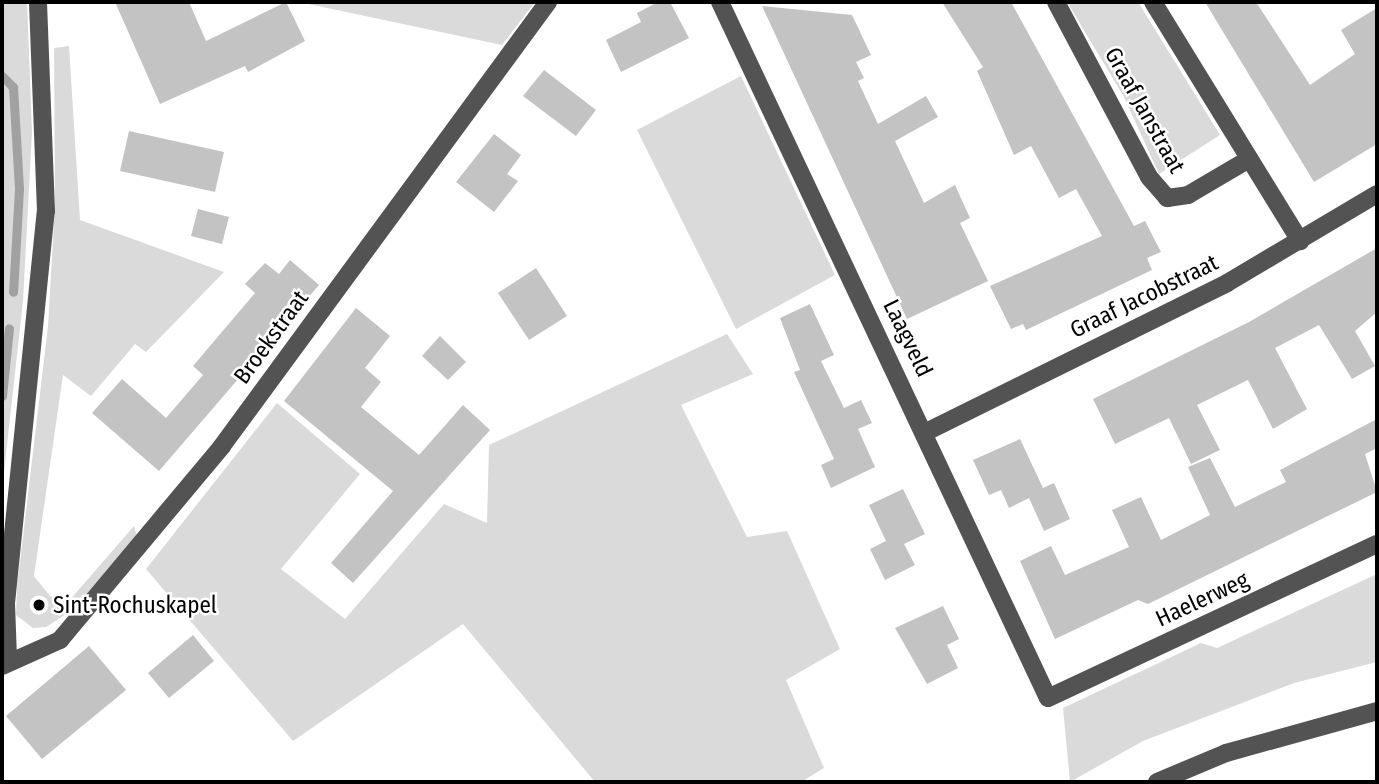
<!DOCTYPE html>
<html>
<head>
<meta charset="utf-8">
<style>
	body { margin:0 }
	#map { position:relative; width:1379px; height:784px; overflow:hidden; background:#fff; font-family:"Fira Sans Condensed",sans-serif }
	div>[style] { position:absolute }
	.green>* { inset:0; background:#dadada }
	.stream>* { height:9px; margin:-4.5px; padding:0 4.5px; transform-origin:4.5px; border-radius:4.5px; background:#a1a1a1 }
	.building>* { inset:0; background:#c3c3c3 }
	.minor>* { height:18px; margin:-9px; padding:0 9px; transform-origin:9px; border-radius:9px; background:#535353 }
	.dots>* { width:19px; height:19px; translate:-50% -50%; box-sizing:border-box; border:4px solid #fff; border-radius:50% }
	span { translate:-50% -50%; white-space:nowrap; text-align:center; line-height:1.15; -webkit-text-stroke:5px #fff; paint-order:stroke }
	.street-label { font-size:23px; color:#000 }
	.poi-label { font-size:23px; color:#000 }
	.left { translate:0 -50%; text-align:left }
	.frame { position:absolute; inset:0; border:4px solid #000; pointer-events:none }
</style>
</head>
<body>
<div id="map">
	<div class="green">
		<div style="clip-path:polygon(2px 2px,27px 2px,32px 132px,23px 301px,2px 490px)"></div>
		<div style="clip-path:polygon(299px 2px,535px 2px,502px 45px)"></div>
		<div style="clip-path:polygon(1067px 2px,1138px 2px,1220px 135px,1159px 174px,1124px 97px)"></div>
		<div style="clip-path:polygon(69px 46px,80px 220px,224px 272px,146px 352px,135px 344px,91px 396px,63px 375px,34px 576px,50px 596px,68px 602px,134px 526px,137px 536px,77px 607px,46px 627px,33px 628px,16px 615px,17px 587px,48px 326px,55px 204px,54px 48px)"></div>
		<div style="clip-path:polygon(741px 76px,835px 275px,736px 329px,637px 130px)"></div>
		<div style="clip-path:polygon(727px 334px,753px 374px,681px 405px,747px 537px,787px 531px,840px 649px,786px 680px,824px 768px,801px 782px,595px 782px,463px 624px,293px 741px,146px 569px,277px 403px,360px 474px,281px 569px,345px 619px,444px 504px,487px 523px,489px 445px)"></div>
		<div style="clip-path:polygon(1377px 574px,1377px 662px,1294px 683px,1143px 741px,1070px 782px,1063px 708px,1201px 643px,1217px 648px)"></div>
	</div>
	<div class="stream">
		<div style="left:2px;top:76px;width:16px;rotate:45deg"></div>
		<div style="left:13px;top:87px;width:102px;rotate:86.6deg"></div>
		<div style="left:19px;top:189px;width:103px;rotate:93.3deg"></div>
		<div style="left:2px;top:396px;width:68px;rotate:-84.1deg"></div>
	</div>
	<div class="building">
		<div style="clip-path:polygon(115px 2px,189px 2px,206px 41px,286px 2px,305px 41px,248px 72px,245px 66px,160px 104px)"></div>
		<div style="clip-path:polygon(658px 2px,670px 2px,689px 38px,621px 72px,606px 40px,641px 22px,637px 13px)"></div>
		<div style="clip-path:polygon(942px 2px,1011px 2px,1134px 226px,1145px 221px,1161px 252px,1147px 258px,1152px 270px,1026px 330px,1023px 324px,1011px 329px,990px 286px,1102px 236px,1076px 189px,1059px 198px,1031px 146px,1014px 155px,977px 71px,983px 67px)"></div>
		<div style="clip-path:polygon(1205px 2px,1256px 2px,1310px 85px,1355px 54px,1341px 30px,1377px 8px,1377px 144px,1314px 182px)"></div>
		<div style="clip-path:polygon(762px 6px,852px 15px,871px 55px,856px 62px,864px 78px,858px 81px,878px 124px,926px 96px,938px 117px,895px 141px,924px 203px,955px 185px,970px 218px,960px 223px,988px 281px,907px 319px)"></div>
		<div style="clip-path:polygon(544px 70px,596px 110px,576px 136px,523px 96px)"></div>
		<div style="clip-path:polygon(129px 131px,224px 152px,215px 192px,120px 171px)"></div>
		<div style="clip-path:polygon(494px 134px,521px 155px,507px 174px,518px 181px,494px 212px,456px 182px)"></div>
		<div style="clip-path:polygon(198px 209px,229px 217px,222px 244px,191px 236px)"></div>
		<div style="clip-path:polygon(1377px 248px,1377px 312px,1355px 331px,1375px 366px,1352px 379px,1319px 325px,1275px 348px,1307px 409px,1273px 429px,1248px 380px,1197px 405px,1220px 450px,1191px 464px,1169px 418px,1115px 444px,1093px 399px,1249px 322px)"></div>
		<div style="clip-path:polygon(290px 260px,319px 285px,159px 471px,92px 413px,122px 379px,166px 418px,203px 375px,193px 366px,255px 293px,245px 284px,265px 263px,279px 274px)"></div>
		<div style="clip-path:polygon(536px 268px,567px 316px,529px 340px,498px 293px)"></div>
		<div style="clip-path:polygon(810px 304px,834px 355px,821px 361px,844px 408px,861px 400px,872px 423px,858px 429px,875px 467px,831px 488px,821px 465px,834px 459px,794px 372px,800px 370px,780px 318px)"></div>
		<div style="clip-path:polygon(356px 308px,390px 336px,365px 368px,381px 382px,361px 407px,419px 455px,463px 405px,490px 430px,353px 583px,331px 563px,393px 491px,284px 401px)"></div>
		<div style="clip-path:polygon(440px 336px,466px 362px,448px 380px,422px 356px)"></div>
		<div style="clip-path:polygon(1377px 419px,1377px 448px,1365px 454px,1377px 492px,1148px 604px,1138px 600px,1055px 639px,1020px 561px,1051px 546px,1065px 575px,1129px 547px,1112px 510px,1141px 497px,1161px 540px,1210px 515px,1188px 467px,1210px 458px,1235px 507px,1286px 482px,1280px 470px)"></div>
		<div style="clip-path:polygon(1020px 439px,1043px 488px,1054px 483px,1070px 519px,1044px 531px,1029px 498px,1009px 508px,1001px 490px,989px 495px,973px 460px)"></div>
		<div style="clip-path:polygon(903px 489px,925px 534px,904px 544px,915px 565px,885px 580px,870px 549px,886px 541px,869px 505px)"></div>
		<div style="clip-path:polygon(943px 606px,959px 639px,947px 645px,958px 668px,927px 684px,895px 628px)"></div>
		<div style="clip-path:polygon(193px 635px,214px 661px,169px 698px,148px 673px)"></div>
		<div style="clip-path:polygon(89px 646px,126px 690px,42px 759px,6px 716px)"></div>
	</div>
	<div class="minor">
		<div style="left:720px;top:2px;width:769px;rotate:64.77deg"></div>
		<div style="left:1048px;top:698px;width:363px;rotate:-25.1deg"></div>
		<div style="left:1056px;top:2px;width:198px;rotate:62deg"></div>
		<div style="left:1149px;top:177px;width:28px;rotate:49deg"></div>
		<div style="left:1167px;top:198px;width:21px;rotate:-8deg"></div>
		<div style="left:1188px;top:195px;width:71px;rotate:-30.5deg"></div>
		<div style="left:1153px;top:2px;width:281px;rotate:58.4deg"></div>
		<div style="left:926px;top:432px;width:336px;rotate:-26.3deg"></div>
		<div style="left:1227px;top:283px;width:174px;rotate:-30.7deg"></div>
		<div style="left:8px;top:658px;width:55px;rotate:-92.1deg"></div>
		<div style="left:6px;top:603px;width:394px;rotate:-84.2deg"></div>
		<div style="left:46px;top:211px;width:209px;rotate:-92.2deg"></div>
		<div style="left:2px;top:666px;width:64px;rotate:-24.1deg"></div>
		<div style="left:60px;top:640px;width:253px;rotate:-50.1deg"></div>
		<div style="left:222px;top:446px;width:551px;rotate:-53.71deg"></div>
		<div style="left:1157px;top:782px;width:75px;rotate:-22.8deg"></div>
		<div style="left:1226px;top:753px;width:157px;rotate:-15.5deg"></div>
	</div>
	<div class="dots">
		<div style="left:39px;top:605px;background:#000"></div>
	</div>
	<div class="street-label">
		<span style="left:1145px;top:110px;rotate:61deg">Graaf Janstraat</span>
		<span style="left:1144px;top:296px;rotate:-26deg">Graaf Jacobstraat</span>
		<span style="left:271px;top:337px;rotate:-54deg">Broekstraat</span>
		<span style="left:908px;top:338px;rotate:64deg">Laagveld</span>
		<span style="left:1202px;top:599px;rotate:-25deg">Haelerweg</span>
	</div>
	<div class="poi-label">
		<span class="left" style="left:53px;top:605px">Sint-Rochuskapel</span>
	</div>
	<div class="frame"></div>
</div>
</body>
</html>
